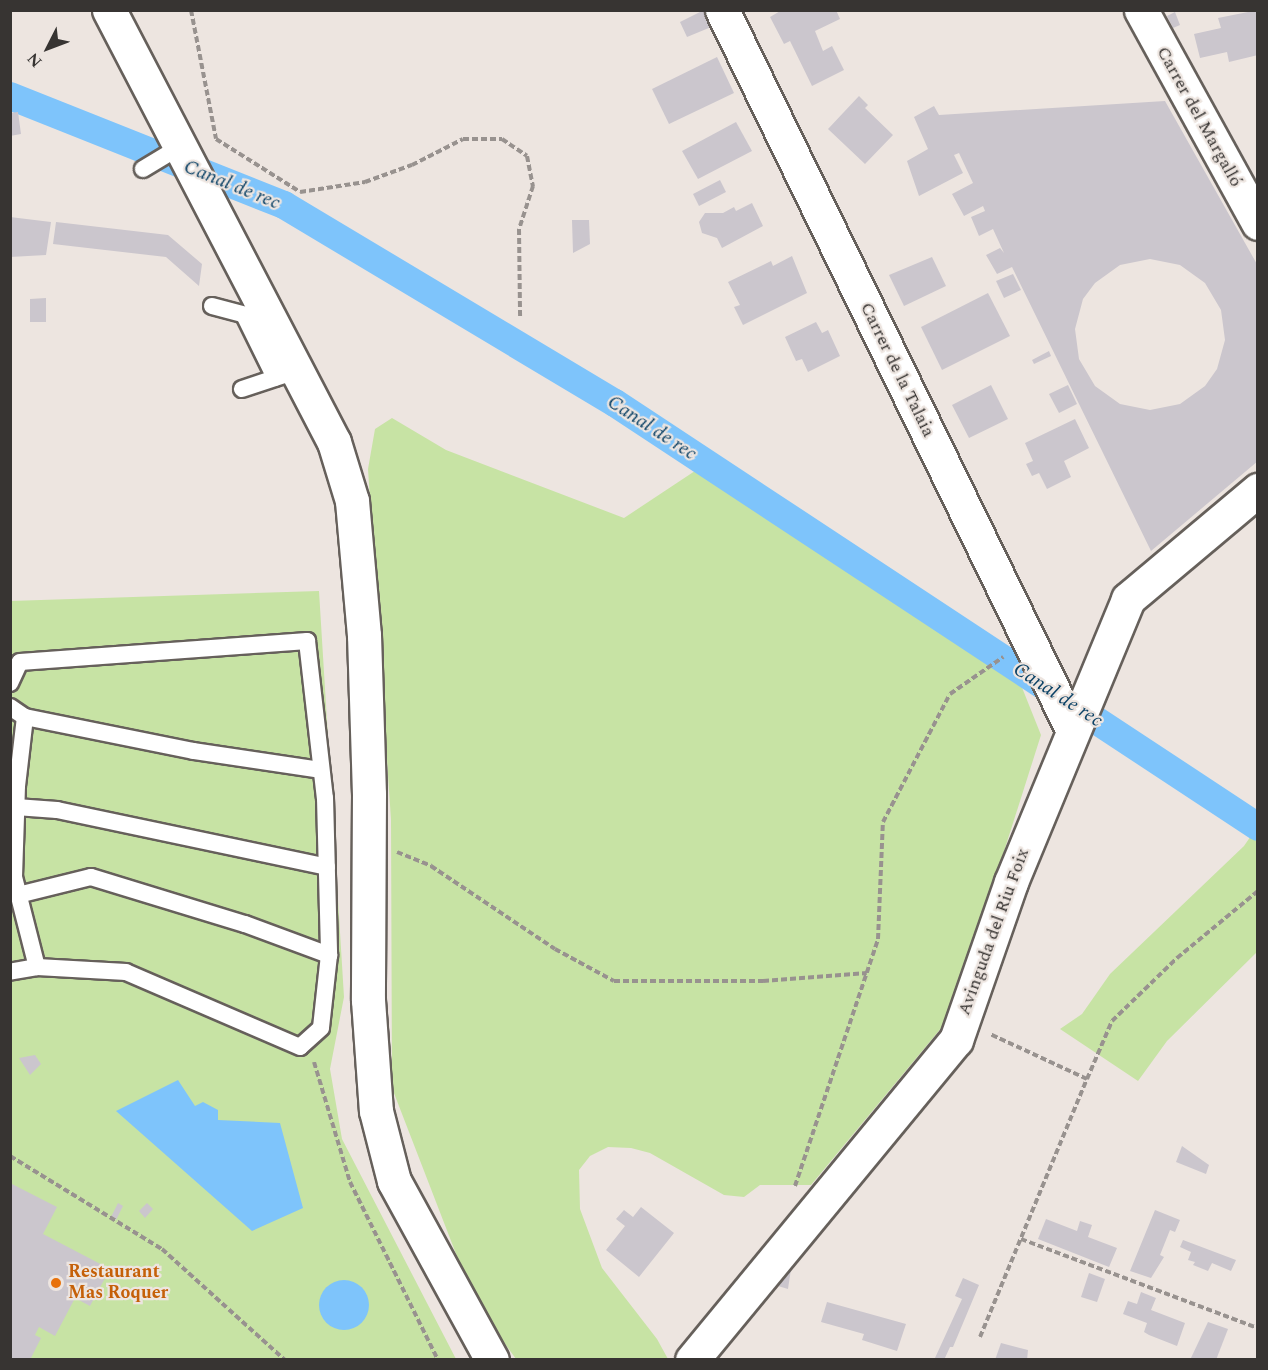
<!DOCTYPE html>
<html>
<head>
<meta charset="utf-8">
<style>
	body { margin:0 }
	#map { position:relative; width:1268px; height:1370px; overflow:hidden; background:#ede5e0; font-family:Spectral,serif }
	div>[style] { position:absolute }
	.green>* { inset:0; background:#c7e3a4 }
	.water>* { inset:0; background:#7ec4fb }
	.round { border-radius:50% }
	.canal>* { height:28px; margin:-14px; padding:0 14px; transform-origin:14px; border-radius:14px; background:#7ec4fb }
	.building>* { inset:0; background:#cbc6cd }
	.path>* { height:4px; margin-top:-2px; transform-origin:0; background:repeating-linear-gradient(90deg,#98928f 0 6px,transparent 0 9px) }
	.roads { filter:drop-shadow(2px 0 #66605b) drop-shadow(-2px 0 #66605b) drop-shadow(0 2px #66605b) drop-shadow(0 -2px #66605b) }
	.service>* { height:16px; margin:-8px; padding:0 8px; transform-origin:8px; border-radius:8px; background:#fff }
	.minor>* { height:33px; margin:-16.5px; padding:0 16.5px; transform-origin:16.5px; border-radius:16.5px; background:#fff }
	.tertiary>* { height:33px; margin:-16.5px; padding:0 16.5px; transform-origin:16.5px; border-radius:16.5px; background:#fff }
	.dots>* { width:16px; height:16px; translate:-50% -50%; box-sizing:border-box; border:3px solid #ede5e0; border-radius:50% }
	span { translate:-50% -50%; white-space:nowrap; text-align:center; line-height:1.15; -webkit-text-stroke:4.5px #ede5e0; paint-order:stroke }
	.street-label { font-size:18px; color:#373432 }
	.food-label { font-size:18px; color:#c56008; font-weight:700 }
	.left { translate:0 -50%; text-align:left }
	.water-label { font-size:20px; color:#0d4367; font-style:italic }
	.frame { position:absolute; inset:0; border:12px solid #373432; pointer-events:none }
	.north { position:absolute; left:18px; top:18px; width:60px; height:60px; -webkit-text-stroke:4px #ede5e0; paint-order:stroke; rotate:228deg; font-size:16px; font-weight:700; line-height:24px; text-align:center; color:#373432 }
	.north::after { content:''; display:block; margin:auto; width:21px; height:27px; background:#373432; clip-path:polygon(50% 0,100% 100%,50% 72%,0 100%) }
</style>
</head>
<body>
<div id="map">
	<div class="green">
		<div style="clip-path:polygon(392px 418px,446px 450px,624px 518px,707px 463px,1005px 645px,1041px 735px,952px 1015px,811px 1185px,760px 1185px,744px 1197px,724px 1195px,650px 1153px,631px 1148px,608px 1147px,590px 1156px,579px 1170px,580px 1209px,602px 1268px,657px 1339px,668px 1359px,516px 1359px,475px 1303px,392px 1088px,391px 820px,368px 469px,375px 429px)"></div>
		<div style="clip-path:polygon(319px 591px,344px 997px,330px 1069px,342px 1139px,456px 1359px,11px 1359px,10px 601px)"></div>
		<div style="clip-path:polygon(1257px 827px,1257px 952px,1167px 1041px,1138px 1081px,1060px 1029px,1082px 1014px,1110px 974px,1244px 846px)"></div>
	</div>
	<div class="water">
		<div style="clip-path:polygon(178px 1080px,195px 1106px,203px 1102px,218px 1110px,218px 1120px,280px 1123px,303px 1208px,252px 1231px,116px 1111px)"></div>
		<div class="round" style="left:319px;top:1280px;width:50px;height:50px"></div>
	</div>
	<div class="canal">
		<div style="left:10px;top:96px;width:295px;rotate:21.7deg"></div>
		<div style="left:284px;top:205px;width:386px;rotate:30.9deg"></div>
		<div style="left:615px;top:403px;width:770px;rotate:33.4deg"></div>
	</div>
	<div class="building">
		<div style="clip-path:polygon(704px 10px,709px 10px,716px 25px,687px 37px,680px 22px)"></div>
		<div style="clip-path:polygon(782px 10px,836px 10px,840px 19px,815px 31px,823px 51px,832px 46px,844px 70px,812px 86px,790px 41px,784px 44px,770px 17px)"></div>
		<div style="clip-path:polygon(1258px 10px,1258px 55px,1229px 62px,1227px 52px,1200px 58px,1194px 34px,1221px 28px,1218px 18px)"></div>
		<div style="clip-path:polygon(1175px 12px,1180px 25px,1173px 28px,1167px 16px)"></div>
		<div style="clip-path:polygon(717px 57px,734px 93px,669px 124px,652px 89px)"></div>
		<div style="clip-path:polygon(859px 96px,868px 105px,865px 108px,893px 135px,865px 164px,828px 129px)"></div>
		<div style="clip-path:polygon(evenodd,1165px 101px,1258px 266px,1258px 461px,1151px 551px,1012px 267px,997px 274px,986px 255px,1000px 248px,1004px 253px,993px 229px,979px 236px,971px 217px,985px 211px,983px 206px,964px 216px,952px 194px,973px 183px,959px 153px,954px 155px,963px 173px,919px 196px,907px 161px,928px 149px,914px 117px,934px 106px,939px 115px,1165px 101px,1150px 259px,1180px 265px,1205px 283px,1221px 310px,1225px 340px,1217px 369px,1205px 386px,1180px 404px,1150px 410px,1120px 404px,1095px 386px,1079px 359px,1075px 329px,1083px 299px,1095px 283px,1120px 265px,1150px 259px)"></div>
		<div style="clip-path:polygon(18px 112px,21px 134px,10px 136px,10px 113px)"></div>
		<div style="clip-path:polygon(736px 122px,752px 151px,698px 179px,682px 151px)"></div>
		<div style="clip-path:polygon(720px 180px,726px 192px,699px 206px,693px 194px)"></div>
		<div style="clip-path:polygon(752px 203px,763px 226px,722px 248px,717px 238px,702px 233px,699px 222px,705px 213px,723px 213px,734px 207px,736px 211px)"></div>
		<div style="clip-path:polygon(10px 217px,51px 222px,46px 255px,10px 257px)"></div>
		<div style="clip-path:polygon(572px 220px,589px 220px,590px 244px,573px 253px)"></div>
		<div style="clip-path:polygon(56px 222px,168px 235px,202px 264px,199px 286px,166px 257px,53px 244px)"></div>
		<div style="clip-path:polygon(792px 256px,807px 293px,743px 325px,734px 307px,740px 305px,728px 282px,771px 261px,773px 266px)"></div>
		<div style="clip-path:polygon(932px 257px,946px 286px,904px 306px,889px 275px)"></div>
		<div style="clip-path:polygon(1013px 274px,1021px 290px,1004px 298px,996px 281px)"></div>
		<div style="clip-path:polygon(988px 293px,1010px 336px,942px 370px,921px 327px)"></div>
		<div style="clip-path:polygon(46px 298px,46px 322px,30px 322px,30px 299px)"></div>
		<div style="clip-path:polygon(816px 322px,822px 333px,828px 330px,840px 356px,808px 372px,802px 359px,796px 361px,785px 337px)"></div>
		<div style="clip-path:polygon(1049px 351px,1051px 356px,1034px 364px,1032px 360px)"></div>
		<div style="clip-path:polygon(991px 385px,1008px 419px,969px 438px,952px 405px)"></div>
		<div style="clip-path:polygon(1068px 385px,1077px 404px,1059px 413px,1049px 394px)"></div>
		<div style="clip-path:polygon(1075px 419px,1089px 448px,1064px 461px,1071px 477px,1047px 489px,1039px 473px,1032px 476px,1026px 464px,1033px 461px,1025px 443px)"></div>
		<div style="clip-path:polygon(35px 1055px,41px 1064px,30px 1075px,19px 1058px)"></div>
		<div style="clip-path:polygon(1182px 1146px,1209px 1165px,1206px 1174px,1176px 1162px)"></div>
		<div style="clip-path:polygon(10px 1183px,57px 1207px,43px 1234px,110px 1269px,90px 1306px,75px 1298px,55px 1336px,39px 1327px,35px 1335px,41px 1338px,30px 1360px,10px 1360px)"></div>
		<div style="clip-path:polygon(118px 1203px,123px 1206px,116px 1220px,111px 1217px)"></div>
		<div style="clip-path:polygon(147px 1203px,153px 1209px,145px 1218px,139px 1211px)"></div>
		<div style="clip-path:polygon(641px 1207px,674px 1233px,639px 1277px,606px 1250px,625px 1226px,616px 1219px,624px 1210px,633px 1217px)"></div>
		<div style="clip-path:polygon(1155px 1210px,1180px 1220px,1175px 1232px,1170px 1230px,1160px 1255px,1164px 1257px,1151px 1278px,1130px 1271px)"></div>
		<div style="clip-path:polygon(1046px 1219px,1077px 1231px,1080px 1221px,1092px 1225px,1088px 1237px,1117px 1248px,1109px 1267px,1038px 1239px)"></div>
		<div style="clip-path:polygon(1183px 1240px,1236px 1260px,1231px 1271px,1212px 1263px,1208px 1271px,1193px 1265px,1195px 1262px,1188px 1260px,1191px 1252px,1180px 1247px)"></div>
		<div style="clip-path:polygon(791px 1269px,788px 1289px,778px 1286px,780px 1279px)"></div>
		<div style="clip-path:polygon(1089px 1273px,1105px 1279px,1097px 1302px,1081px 1297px)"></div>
		<div style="clip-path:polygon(963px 1278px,979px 1285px,953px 1347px,950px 1347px,944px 1360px,938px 1360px,935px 1358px,962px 1299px,955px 1296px)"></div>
		<div style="clip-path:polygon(1141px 1292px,1156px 1298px,1151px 1310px,1185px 1323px,1177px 1346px,1149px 1335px,1144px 1332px,1147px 1323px,1123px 1314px,1128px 1301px,1137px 1304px)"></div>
		<div style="clip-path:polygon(827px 1302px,906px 1324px,897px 1351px,862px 1340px,864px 1334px,821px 1322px)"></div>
		<div style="clip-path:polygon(1208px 1322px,1228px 1329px,1216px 1360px,1190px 1360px)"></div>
		<div style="clip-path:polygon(1001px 1343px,1028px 1350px,1027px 1360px,995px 1360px)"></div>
	</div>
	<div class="path">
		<div style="left:191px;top:10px;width:131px;rotate:79deg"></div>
		<div style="left:216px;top:139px;width:99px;rotate:32.2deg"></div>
		<div style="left:300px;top:192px;width:66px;rotate:-8.7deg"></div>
		<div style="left:365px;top:182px;width:50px;rotate:-19.9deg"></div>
		<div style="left:412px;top:165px;width:57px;rotate:-27deg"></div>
		<div style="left:463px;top:139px;width:39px"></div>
		<div style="left:502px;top:139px;width:30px;rotate:34deg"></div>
		<div style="left:527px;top:156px;width:31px;rotate:79deg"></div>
		<div style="left:533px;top:186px;width:45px;rotate:108deg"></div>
		<div style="left:519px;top:229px;width:88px;rotate:89.3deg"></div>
		<div style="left:397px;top:852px;width:37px;rotate:22deg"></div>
		<div style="left:431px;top:866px;width:149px;rotate:33.8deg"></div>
		<div style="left:555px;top:949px;width:67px;rotate:28.5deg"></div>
		<div style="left:614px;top:981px;width:149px"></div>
		<div style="left:763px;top:981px;width:104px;rotate:-4.4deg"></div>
		<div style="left:314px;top:1062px;width:125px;rotate:73.3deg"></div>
		<div style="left:350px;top:1182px;width:199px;rotate:63.7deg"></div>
		<div style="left:1087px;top:1079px;width:63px;rotate:-66.7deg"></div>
		<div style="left:1112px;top:1021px;width:91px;rotate:-44.1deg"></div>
		<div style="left:1177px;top:958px;width:105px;rotate:-39.6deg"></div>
		<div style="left:10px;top:1156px;width:178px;rotate:31.5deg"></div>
		<div style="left:162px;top:1249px;width:166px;rotate:42.1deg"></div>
		<div style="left:795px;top:1186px;width:261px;rotate:-71.4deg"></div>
		<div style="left:878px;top:939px;width:117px;rotate:-87.6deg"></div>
		<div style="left:883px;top:822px;width:144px;rotate:-62.4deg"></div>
		<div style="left:950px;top:694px;width:65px;rotate:-34.9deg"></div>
		<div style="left:1021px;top:1239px;width:253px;rotate:20.6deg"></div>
		<div style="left:980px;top:1337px;width:279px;rotate:-67.5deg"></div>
		<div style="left:1087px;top:1079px;width:107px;rotate:-155.1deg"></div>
	</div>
	<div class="roads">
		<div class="service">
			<div style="left:143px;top:169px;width:44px;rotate:-31.2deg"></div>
			<div style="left:212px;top:306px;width:43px;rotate:14.7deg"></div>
			<div style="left:244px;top:315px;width:70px;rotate:63.8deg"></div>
			<div style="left:242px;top:389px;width:44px;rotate:-18.4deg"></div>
			<div style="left:10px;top:683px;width:23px;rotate:-65deg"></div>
			<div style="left:20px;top:662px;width:288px;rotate:-4.2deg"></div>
			<div style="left:307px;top:641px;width:158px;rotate:83.5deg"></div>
			<div style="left:325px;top:798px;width:157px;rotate:88.5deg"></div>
			<div style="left:329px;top:955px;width:73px;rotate:96.3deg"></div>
			<div style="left:321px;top:1028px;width:28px;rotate:138deg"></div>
			<div style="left:300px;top:1047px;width:189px;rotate:-156.7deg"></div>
			<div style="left:126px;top:972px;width:89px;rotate:-176.8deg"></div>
			<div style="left:37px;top:967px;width:27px;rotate:170deg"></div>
			<div style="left:10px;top:707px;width:18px;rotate:34deg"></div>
			<div style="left:25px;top:717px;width:172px;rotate:11.4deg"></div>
			<div style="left:194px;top:751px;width:128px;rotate:8.5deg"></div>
			<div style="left:25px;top:717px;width:69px;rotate:96.6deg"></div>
			<div style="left:17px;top:786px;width:91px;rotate:91.9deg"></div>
			<div style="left:14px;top:877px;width:93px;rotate:75.7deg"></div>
			<div style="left:16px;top:807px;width:41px;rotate:4.2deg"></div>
			<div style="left:57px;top:810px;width:276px;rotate:11.9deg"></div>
			<div style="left:18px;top:895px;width:75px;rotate:-13.9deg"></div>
			<div style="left:91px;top:877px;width:161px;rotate:17deg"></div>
			<div style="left:245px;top:924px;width:90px;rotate:20.3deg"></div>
		</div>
		<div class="minor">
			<div style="left:722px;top:10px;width:800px;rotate:64.04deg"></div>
			<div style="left:1141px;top:10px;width:243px;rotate:61.2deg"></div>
		</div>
		<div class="tertiary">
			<div style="left:109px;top:10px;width:487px;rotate:62.5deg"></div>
			<div style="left:334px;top:442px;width:62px;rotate:73deg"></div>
			<div style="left:352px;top:501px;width:135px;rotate:84.9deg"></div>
			<div style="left:364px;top:635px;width:159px;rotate:88.2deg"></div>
			<div style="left:369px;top:794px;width:206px;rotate:90.3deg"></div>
			<div style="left:368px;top:1000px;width:111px;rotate:85.9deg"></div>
			<div style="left:376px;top:1111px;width:72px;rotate:75.6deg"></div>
			<div style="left:394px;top:1181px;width:204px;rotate:61.3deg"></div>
			<div style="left:692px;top:1360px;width:415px;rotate:-50.5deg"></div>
			<div style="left:956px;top:1040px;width:167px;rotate:-70.8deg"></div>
			<div style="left:1011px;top:882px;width:306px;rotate:-67.5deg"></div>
			<div style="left:1128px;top:599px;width:170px;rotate:-40deg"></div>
		</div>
	</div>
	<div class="dots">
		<div style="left:56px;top:1283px;background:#e8710a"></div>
	</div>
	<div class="street-label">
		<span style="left:1199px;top:117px;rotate:61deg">Carrer del Margalló</span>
		<span style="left:897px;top:370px;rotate:64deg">Carrer de la Talaia</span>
		<span style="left:994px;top:932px;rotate:-70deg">Avinguda del Riu Foix</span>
	</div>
	<div class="food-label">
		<span class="left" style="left:68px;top:1283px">Restaurant<br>Mas Roquer</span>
	</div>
	<div class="water-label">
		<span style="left:232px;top:185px;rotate:22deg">Canal de rec</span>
		<span style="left:652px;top:428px;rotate:33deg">Canal de rec</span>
		<span style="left:1058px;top:695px;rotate:33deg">Canal de rec</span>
	</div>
	<div class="frame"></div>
	<div class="north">N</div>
</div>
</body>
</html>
